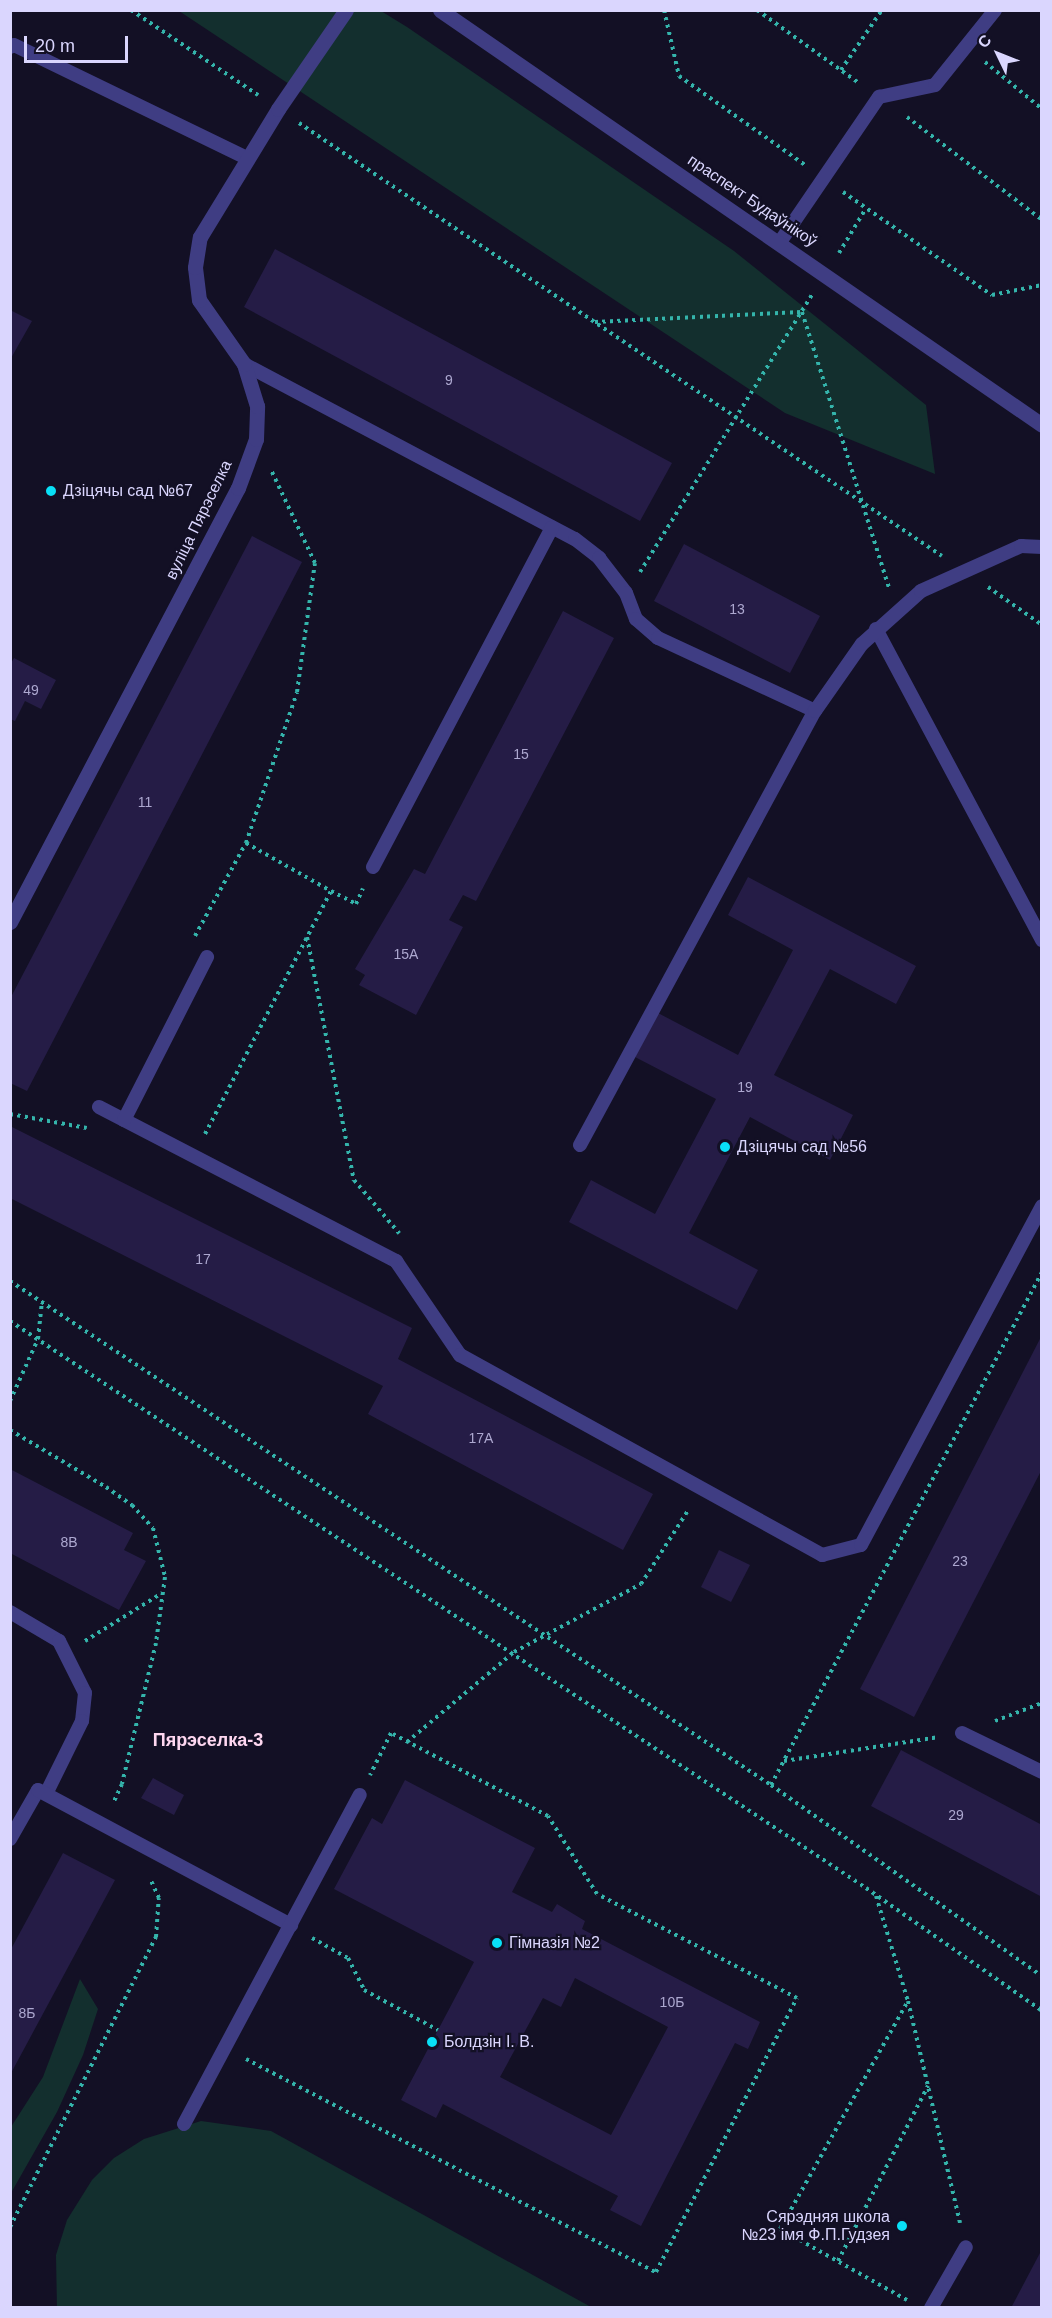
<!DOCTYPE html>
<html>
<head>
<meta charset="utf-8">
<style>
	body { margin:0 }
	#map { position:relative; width:1052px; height:2318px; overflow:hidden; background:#131025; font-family:Helvetica,sans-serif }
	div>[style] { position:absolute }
	.green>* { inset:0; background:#132f2e }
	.building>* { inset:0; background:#251c46 }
	.path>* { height:4px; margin-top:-2px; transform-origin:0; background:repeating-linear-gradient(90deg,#34b4ab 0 3px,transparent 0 7.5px) }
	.service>* { height:14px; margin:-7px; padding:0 7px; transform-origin:7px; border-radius:7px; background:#3f3d83 }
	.minor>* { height:15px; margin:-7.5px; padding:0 7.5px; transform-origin:7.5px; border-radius:7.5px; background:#3f3d83 }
	.tertiary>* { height:15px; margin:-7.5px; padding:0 7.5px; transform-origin:7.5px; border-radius:7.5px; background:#3f3d83 }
	.dots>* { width:16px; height:16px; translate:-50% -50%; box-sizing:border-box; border:3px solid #131025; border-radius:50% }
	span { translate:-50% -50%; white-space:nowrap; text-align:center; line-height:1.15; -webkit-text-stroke:4.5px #131025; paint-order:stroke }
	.number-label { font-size:14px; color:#ada8d0 }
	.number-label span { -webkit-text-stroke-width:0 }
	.street-label { font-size:16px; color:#dad6fe }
	.poi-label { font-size:16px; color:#dad6fe }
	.left { translate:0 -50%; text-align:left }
	.right { translate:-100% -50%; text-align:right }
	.neighbourhood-label { font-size:18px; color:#fed7f0; font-weight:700 }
	.frame { position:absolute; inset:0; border:12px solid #dad6fe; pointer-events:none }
	.north { position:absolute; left:968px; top:24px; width:60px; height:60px; -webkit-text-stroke:4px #131025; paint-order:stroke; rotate:313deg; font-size:16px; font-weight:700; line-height:24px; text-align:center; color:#dad6fe }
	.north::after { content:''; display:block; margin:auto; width:21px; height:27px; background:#dad6fe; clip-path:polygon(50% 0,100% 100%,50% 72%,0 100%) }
	.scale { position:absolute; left:24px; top:36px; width:104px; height:27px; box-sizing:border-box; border:3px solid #dad6fe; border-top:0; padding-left:8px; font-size:18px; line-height:21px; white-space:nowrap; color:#dad6fe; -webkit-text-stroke:4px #131025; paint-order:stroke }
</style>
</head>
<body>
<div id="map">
	<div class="green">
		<div style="clip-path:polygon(179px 11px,381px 11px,407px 27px,734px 251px,926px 405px,935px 474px,785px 413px)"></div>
		<div style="clip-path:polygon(80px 1979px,98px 2009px,83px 2055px,57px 2112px,11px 2193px,11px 2127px,43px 2077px)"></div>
		<div style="clip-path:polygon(201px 2121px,271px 2131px,591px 2307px,57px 2308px,56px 2255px,67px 2220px,92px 2180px,114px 2158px,144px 2139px)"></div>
	</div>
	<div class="building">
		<div style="clip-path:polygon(275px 249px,672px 463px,640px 521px,244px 307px)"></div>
		<div style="clip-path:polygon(10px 310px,32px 321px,10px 360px)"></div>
		<div style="clip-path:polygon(252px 536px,302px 562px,27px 1091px,10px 1083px,10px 999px)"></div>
		<div style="clip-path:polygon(684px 544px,820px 616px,790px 673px,654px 601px)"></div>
		<div style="clip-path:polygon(563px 611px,614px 638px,476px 901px,463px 895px,449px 920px,463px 927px,416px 1015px,359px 985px,365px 975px,355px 969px,414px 869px,425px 874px)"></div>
		<div style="clip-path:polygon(14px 658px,56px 680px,41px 709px,25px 701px,15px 721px,10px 719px,10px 665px)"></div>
		<div style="clip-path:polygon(748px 877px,916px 966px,896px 1004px,830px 969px,774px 1075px,853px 1115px,830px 1160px,750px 1117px,689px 1233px,758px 1270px,737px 1310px,569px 1222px,591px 1180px,655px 1214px,716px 1099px,635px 1057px,658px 1013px,738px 1055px,793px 950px,728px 915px)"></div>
		<div style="clip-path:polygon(10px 1126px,412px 1328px,398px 1359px,653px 1494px,623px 1550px,368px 1414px,383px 1386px,10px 1198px)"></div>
		<div style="clip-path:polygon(1042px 1335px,1042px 1469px,914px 1717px,860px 1689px)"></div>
		<div style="clip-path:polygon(10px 1469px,133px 1533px,124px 1550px,146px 1561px,119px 1610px,10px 1553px)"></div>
		<div style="clip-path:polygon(719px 1550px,750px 1565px,731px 1602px,701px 1587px)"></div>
		<div style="clip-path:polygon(901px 1750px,1042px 1825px,1042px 1897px,871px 1806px)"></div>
		<div style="clip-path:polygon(153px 1778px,184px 1795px,174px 1815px,141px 1798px)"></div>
		<div style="clip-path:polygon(evenodd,405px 1780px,535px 1848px,512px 1892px,552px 1912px,557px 1904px,585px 1921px,582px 1929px,760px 2022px,748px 2049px,735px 2043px,641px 2226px,610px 2210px,618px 2196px,443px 2104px,436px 2118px,401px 2100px,474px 1962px,334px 1889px,372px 1818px,382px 1824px,405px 1780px,575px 1978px,668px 2027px,611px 2135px,500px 2077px,543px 1998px,561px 2007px,575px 1978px)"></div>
		<div style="clip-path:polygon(63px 1853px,115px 1880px,10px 2075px,10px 1951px)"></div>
		<div style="clip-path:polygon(1040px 2253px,1042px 2308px,1011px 2308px)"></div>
	</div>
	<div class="path">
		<div style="left:131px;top:10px;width:153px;rotate:33.8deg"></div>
		<div style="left:664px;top:10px;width:68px;rotate:77.2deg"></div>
		<div style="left:679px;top:76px;width:154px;rotate:35.2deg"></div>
		<div style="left:757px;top:10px;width:125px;rotate:35.6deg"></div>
		<div style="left:985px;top:62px;width:74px;rotate:39.5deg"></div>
		<div style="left:841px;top:70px;width:73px;rotate:-55.7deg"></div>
		<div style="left:907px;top:117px;width:170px;rotate:37.3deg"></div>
		<div style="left:299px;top:123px;width:775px;rotate:33.96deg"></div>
		<div style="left:843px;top:192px;width:181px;rotate:34.7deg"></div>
		<div style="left:992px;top:295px;width:51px;rotate:-11.3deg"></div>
		<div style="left:839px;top:253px;width:52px;rotate:-59deg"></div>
		<div style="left:595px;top:322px;width:207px;rotate:-2.8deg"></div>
		<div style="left:802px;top:312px;width:289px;rotate:72.5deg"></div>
		<div style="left:640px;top:572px;width:326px;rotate:-58.2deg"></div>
		<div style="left:988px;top:587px;width:66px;rotate:35.1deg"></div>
		<div style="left:246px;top:843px;width:159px;rotate:-71.3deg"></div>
		<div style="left:297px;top:692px;width:130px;rotate:-82.1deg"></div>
		<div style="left:315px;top:563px;width:101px;rotate:-115.3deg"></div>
		<div style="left:195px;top:936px;width:106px;rotate:-61.3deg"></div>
		<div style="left:246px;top:843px;width:98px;rotate:29.5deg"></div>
		<div style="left:307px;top:937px;width:248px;rotate:79.1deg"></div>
		<div style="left:354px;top:1180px;width:70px;rotate:49.7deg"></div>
		<div style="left:10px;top:1114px;width:78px;rotate:10.3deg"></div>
		<div style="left:205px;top:1134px;width:274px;rotate:-62.6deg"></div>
		<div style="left:331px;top:891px;width:28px;rotate:27deg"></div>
		<div style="left:356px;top:904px;width:17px;rotate:-66deg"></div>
		<div style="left:10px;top:1281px;width:913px;rotate:33.52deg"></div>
		<div style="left:771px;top:1785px;width:332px;rotate:35.2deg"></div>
		<div style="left:10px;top:1321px;width:1027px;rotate:33.52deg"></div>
		<div style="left:866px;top:1888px;width:215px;rotate:34.9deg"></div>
		<div style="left:10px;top:1401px;width:68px;rotate:-65.7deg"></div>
		<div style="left:38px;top:1339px;width:36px;rotate:-84deg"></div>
		<div style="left:10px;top:1430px;width:112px;rotate:30.7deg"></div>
		<div style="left:106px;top:1487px;width:32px;rotate:35deg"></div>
		<div style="left:132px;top:1505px;width:31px;rotate:48deg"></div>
		<div style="left:153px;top:1528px;width:50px;rotate:76.2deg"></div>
		<div style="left:165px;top:1577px;width:67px;rotate:97.8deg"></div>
		<div style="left:156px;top:1643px;width:145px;rotate:103.6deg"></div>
		<div style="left:122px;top:1784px;width:21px;rotate:115deg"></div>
		<div style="left:85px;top:1641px;width:91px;rotate:-31.9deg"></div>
		<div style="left:995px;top:1721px;width:50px;rotate:-21deg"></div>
		<div style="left:407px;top:1742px;width:140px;rotate:-40.1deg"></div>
		<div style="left:514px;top:1652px;width:144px;rotate:-28.2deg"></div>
		<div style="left:641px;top:1584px;width:89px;rotate:-57.4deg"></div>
		<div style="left:784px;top:1761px;width:157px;rotate:-8.8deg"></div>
		<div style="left:771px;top:1785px;width:580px;rotate:-62.15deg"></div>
		<div style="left:876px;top:1896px;width:110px;rotate:73.1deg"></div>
		<div style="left:908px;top:2001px;width:228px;rotate:76.8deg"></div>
		<div style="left:312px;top:1938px;width:41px;rotate:29.1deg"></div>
		<div style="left:348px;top:1958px;width:36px;rotate:63deg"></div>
		<div style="left:364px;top:1990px;width:84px;rotate:28.4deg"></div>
		<div style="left:246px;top:2059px;width:462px;rotate:27.5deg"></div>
		<div style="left:656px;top:2272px;width:308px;rotate:-62.8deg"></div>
		<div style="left:797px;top:1998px;width:225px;rotate:-152.5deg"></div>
		<div style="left:597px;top:1894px;width:92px;rotate:-122.1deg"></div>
		<div style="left:548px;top:1816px;width:178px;rotate:-152.1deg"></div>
		<div style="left:391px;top:1733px;width:47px;rotate:116.6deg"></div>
		<div style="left:10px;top:2227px;width:325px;rotate:-63.3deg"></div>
		<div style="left:156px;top:1937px;width:39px;rotate:-86deg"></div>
		<div style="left:159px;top:1898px;width:21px;rotate:-115deg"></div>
		<div style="left:838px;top:2261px;width:197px;rotate:-62.8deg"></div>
		<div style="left:907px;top:2300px;width:145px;rotate:-150.8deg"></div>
		<div style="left:780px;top:2229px;width:261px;rotate:-60.7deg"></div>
	</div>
	<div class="service">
		<div style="left:10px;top:47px;width:4px;rotate:-27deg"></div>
		<div style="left:14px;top:45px;width:259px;rotate:25.9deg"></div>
		<div style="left:780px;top:242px;width:176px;rotate:-55.7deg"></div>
		<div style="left:879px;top:97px;width:57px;rotate:-12.1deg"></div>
		<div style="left:935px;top:85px;width:96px;rotate:-51.3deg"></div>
		<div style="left:244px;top:364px;width:374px;rotate:27.9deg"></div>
		<div style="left:575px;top:539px;width:31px;rotate:38deg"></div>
		<div style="left:599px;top:558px;width:44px;rotate:52.4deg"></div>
		<div style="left:626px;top:593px;width:28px;rotate:69deg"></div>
		<div style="left:636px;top:619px;width:29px;rotate:41deg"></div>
		<div style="left:658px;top:638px;width:173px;rotate:24.9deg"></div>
		<div style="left:876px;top:629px;width:353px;rotate:61.9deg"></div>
		<div style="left:373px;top:867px;width:384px;rotate:-62.2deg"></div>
		<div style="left:99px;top:1107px;width:335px;rotate:27.4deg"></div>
		<div style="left:396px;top:1261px;width:114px;rotate:55.8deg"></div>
		<div style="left:460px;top:1355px;width:414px;rotate:28.9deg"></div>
		<div style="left:822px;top:1555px;width:40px;rotate:-14.4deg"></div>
		<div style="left:861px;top:1545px;width:384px;rotate:-61.9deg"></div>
		<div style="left:124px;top:1120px;width:183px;rotate:-63deg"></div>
		<div style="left:580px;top:1145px;width:494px;rotate:-61.6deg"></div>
		<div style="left:815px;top:711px;width:82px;rotate:-55deg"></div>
		<div style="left:862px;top:644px;width:79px;rotate:-41.9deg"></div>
		<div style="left:921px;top:591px;width:110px;rotate:-24.2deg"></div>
		<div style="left:1021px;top:546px;width:21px;rotate:3deg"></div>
		<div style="left:10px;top:1612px;width:57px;rotate:30.6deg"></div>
		<div style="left:59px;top:1641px;width:58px;rotate:63.4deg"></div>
		<div style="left:85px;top:1693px;width:28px;rotate:96deg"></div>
		<div style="left:82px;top:1721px;width:81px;rotate:116.3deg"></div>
		<div style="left:962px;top:1733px;width:89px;rotate:26deg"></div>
		<div style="left:10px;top:1839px;width:56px;rotate:-60.3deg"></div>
		<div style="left:38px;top:1790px;width:287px;rotate:28.1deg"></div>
		<div style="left:184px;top:2124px;width:373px;rotate:-61.9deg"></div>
		<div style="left:931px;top:2308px;width:70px;rotate:-60.2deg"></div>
	</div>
	<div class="minor">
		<div style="left:10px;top:922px;width:490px;rotate:-62.3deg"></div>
		<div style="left:238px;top:488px;width:52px;rotate:-69.8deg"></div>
		<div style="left:256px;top:439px;width:33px;rotate:-88deg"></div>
		<div style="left:257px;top:406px;width:44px;rotate:-107.2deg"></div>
		<div style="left:244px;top:364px;width:78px;rotate:-125.1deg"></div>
		<div style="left:199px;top:300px;width:33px;rotate:-97deg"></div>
		<div style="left:195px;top:267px;width:30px;rotate:-81deg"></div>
		<div style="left:200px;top:237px;width:150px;rotate:-58.6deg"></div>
		<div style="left:278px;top:109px;width:120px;rotate:-55.5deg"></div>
	</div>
	<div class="tertiary">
		<div style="left:440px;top:10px;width:731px;rotate:34.58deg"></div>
	</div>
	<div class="dots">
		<div style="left:51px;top:491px;background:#09e0f7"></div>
		<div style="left:725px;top:1147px;background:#09e0f7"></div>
		<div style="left:497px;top:1943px;background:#09e0f7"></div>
		<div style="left:432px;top:2042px;background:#09e0f7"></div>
		<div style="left:902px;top:2226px;background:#09e0f7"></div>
	</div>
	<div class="number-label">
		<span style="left:449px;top:380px">9</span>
		<span style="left:737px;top:609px">13</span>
		<span style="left:31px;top:690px">49</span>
		<span style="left:521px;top:754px">15</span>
		<span style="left:145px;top:802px">11</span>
		<span style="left:406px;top:954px">15А</span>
		<span style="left:745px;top:1087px">19</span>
		<span style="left:203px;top:1259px">17</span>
		<span style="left:481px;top:1438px">17А</span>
		<span style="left:69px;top:1542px">8В</span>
		<span style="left:960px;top:1561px">23</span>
		<span style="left:956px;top:1815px">29</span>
		<span style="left:672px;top:2002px">10Б</span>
		<span style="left:27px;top:2013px">8Б</span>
	</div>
	<div class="street-label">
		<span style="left:752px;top:201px;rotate:34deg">праспект Будаўнікоў</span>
		<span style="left:199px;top:520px;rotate:-64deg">вуліца Пярэселка</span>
	</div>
	<div class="poi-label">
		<span class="left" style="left:63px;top:491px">Дзіцячы сад №67</span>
		<span class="left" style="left:737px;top:1147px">Дзіцячы сад №56</span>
		<span class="left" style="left:509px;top:1943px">Гімназія №2</span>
		<span class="left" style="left:444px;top:2042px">Болдзін І. В.</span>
		<span class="right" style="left:890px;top:2226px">Сярэдняя школа<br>№23 імя Ф.П.Гудзея</span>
	</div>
	<div class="neighbourhood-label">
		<span style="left:208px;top:1740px">Пярэселка-3</span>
	</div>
	<div class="frame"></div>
	<div class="north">С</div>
	<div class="scale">20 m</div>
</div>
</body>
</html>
